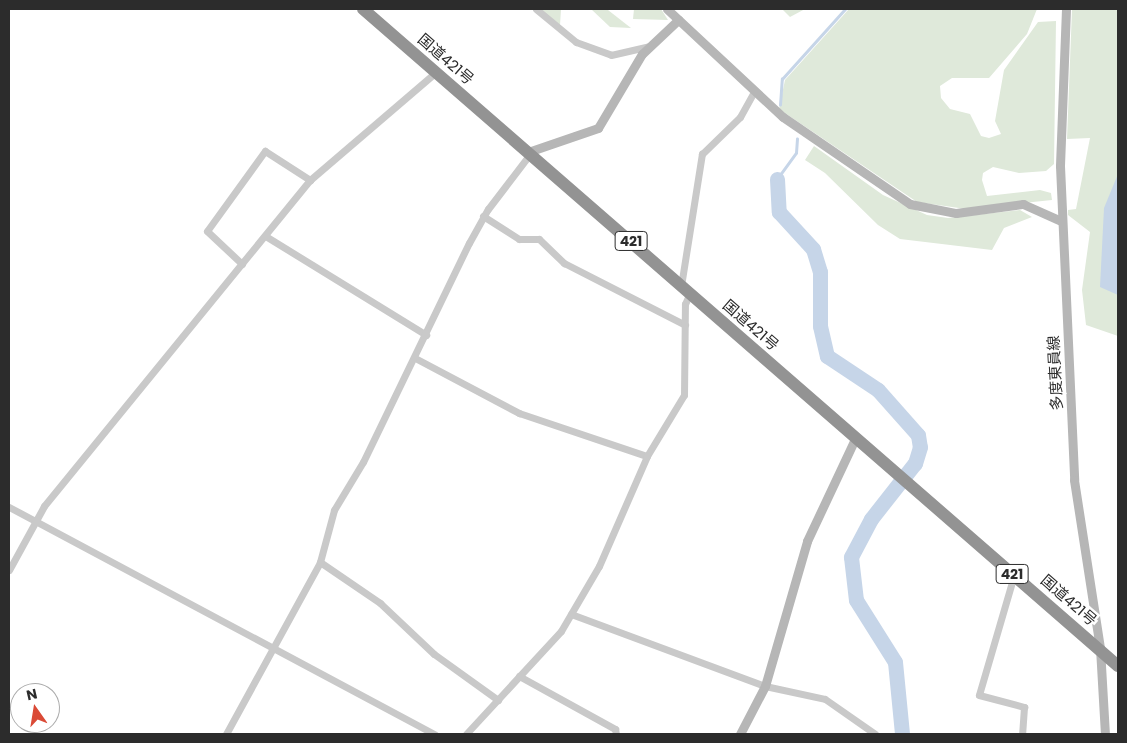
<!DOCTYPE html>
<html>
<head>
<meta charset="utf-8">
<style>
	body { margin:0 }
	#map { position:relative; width:1127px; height:743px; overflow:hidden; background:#fff; font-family:Poppins,"Noto Sans JP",sans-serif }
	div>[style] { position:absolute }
	.green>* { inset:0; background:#dfe9da }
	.water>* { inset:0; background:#c6d5e8 }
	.stream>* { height:2.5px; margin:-1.25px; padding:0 1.25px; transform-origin:1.25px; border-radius:1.25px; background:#c6d5e8 }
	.river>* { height:15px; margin:-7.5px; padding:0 7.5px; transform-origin:7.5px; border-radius:7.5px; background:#c6d5e8 }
	.street>* { height:7px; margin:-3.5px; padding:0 3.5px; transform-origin:3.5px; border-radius:3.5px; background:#c9c9c9 }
	.secondary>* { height:9px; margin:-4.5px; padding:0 4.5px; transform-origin:4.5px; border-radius:4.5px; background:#b6b6b6 }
	.highway>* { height:12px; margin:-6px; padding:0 6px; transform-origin:6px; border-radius:6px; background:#939393 }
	span { translate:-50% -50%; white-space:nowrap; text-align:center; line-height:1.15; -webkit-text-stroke:5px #fff; paint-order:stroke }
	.shield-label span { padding:1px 4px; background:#fff; border:1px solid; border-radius:4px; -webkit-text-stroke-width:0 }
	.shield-label { font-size:14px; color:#2c2c2c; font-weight:700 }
	.street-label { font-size:15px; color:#2c2c2c }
	.frame { position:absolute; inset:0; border:10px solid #2c2c2c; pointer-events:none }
	.north { position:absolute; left:10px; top:683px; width:50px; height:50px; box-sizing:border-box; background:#fff; border:1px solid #ababab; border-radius:50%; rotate:347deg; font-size:14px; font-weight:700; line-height:20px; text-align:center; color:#2c2c2c }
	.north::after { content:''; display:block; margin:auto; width:18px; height:22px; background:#da4a36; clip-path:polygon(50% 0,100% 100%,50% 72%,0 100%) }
</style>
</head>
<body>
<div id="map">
	<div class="green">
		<div style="clip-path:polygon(539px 9px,561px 9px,560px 25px)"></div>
		<div style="clip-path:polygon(591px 9px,608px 10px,631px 28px,610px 27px)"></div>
		<div style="clip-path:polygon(634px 9px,661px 9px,668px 20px,633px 19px)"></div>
		<div style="clip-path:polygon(805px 9px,790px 17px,783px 10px,783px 9px)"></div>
		<div style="clip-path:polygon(849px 9px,1037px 9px,1027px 34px,989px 78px,952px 78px,940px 86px,941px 98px,950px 109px,970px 114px,981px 136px,989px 138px,1001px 134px,995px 121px,1004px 70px,1038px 22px,1056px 21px,1054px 164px,1046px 171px,1019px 173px,993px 167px,983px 173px,982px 180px,987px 196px,1040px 190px,1051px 193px,1052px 200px,966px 209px,917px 202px,779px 109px,785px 80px)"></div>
		<div style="clip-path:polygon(1072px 9px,1118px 9px,1118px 336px,1086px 325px,1082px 290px,1090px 232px,1068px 215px,1068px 210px,1076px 209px,1090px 138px,1067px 139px)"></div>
		<div style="clip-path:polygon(814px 146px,883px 195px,927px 215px,948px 218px,1020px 210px,1032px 217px,1004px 228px,992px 250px,900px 239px,878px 225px,825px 173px,805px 160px)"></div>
	</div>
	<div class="water">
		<div style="clip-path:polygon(1118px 174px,1118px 295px,1100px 287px,1104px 208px)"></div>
	</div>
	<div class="stream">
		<div style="left:780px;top:105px;width:26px;rotate:-86deg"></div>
		<div style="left:782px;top:79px;width:94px;rotate:-48deg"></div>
		<div style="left:777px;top:179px;width:32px;rotate:-54deg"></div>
		<div style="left:796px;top:153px;width:14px;rotate:-86deg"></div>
	</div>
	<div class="river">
		<div style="left:777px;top:179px;width:33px;rotate:87deg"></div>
		<div style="left:779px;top:212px;width:50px;rotate:47.4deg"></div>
		<div style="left:813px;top:249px;width:24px;rotate:73deg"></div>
		<div style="left:820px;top:272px;width:54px;rotate:90deg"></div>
		<div style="left:820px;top:326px;width:31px;rotate:77deg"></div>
		<div style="left:827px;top:356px;width:61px;rotate:33.7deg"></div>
		<div style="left:878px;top:390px;width:60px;rotate:48.4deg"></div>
		<div style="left:918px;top:435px;width:12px;rotate:81deg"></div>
		<div style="left:920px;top:447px;width:17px;rotate:107deg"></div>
		<div style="left:915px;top:463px;width:71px;rotate:128.2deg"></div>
		<div style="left:871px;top:519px;width:43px;rotate:117.8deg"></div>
		<div style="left:851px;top:557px;width:43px;rotate:83.4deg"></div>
		<div style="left:856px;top:600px;width:73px;rotate:57.8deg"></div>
		<div style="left:895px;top:662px;width:72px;rotate:84.4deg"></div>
	</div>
	<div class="street">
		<div style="left:536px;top:9px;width:52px;rotate:39.5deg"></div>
		<div style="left:576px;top:42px;width:37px;rotate:20deg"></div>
		<div style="left:611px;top:55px;width:39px;rotate:-13deg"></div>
		<div style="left:483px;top:216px;width:43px;rotate:32.6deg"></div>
		<div style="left:519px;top:239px;width:20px"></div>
		<div style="left:539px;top:239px;width:35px;rotate:44deg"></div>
		<div style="left:564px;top:263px;width:136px;rotate:27.1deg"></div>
		<div style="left:267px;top:237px;width:187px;rotate:31.6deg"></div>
		<div style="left:242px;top:264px;width:48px;rotate:-136.7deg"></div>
		<div style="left:207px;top:231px;width:99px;rotate:-54.1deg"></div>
		<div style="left:265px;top:151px;width:54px;rotate:32.8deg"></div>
		<div style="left:681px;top:286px;width:134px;rotate:-81deg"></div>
		<div style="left:702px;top:154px;width:53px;rotate:-44.2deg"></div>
		<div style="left:740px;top:117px;width:29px;rotate:-61deg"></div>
		<div style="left:415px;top:358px;width:118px;rotate:27.9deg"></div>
		<div style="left:519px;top:413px;width:135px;rotate:18.6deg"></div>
		<div style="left:9px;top:507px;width:483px;rotate:28.1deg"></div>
		<div style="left:320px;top:562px;width:73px;rotate:34.3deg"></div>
		<div style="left:380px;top:603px;width:74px;rotate:43.4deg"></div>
		<div style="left:434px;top:654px;width:79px;rotate:35.7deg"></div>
		<div style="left:9px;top:570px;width:73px;rotate:-61.3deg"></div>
		<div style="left:44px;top:506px;width:421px;rotate:-50.8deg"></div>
		<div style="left:310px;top:180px;width:166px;rotate:-40.6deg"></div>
		<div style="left:1014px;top:575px;width:125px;rotate:106.3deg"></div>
		<div style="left:979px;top:695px;width:47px;rotate:14.9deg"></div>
		<div style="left:1024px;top:707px;width:27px;rotate:94deg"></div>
		<div style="left:571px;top:614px;width:207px;rotate:20.4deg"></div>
		<div style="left:765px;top:686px;width:61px;rotate:12.2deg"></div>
		<div style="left:825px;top:699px;width:61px;rotate:35deg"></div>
		<div style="left:519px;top:676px;width:110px;rotate:28.9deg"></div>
		<div style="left:615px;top:729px;width:5px;rotate:79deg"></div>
		<div style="left:226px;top:734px;width:196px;rotate:-61.3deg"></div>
		<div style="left:320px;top:562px;width:54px;rotate:-74.9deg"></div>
		<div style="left:334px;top:510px;width:56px;rotate:-58.9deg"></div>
		<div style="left:363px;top:462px;width:243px;rotate:-64.2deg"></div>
		<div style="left:469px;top:243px;width:39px;rotate:-61deg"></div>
		<div style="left:488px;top:209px;width:69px;rotate:-52.6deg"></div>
		<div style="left:466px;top:734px;width:140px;rotate:-47.3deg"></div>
		<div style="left:561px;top:631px;width:75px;rotate:-59.7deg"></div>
		<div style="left:599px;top:566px;width:120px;rotate:-66.4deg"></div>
		<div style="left:647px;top:456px;width:71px;rotate:-58.8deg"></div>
		<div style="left:684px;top:395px;width:91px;rotate:-89.4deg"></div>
		<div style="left:685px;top:304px;width:12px;rotate:-66deg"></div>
	</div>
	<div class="secondary">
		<div style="left:667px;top:9px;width:158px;rotate:43deg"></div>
		<div style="left:783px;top:117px;width:154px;rotate:34.4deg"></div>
		<div style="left:910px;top:204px;width:47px;rotate:11.1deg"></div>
		<div style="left:956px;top:213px;width:68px;rotate:-7.7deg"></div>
		<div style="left:1023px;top:204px;width:42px;rotate:24.1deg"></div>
		<div style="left:1066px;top:9px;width:157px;rotate:92.2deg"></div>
		<div style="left:1060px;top:166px;width:314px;rotate:87.4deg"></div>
		<div style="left:1074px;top:480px;width:170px;rotate:81.2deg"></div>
		<div style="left:1100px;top:648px;width:86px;rotate:86.7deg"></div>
		<div style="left:528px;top:152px;width:74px;rotate:-18.9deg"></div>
		<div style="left:598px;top:128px;width:86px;rotate:-59.3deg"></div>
		<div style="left:642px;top:54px;width:50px;rotate:-43.4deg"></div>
		<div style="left:740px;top:734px;width:54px;rotate:-62.5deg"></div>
		<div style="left:765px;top:686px;width:151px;rotate:-73.8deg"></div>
		<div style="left:807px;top:541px;width:115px;rotate:-64.8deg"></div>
	</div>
	<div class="highway">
		<div style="left:363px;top:9px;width:1001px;rotate:41.03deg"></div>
	</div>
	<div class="shield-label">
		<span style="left:631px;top:241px">421</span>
		<span style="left:1012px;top:574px">421</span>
	</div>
	<div class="street-label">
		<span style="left:446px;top:59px;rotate:41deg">国道421号</span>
		<span style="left:751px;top:325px;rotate:41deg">国道421号</span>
		<span style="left:1055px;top:373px;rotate:-93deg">多度東員線</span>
		<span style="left:1069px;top:600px;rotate:41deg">国道421号</span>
	</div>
	<div class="frame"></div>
	<div class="north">N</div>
</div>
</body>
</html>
